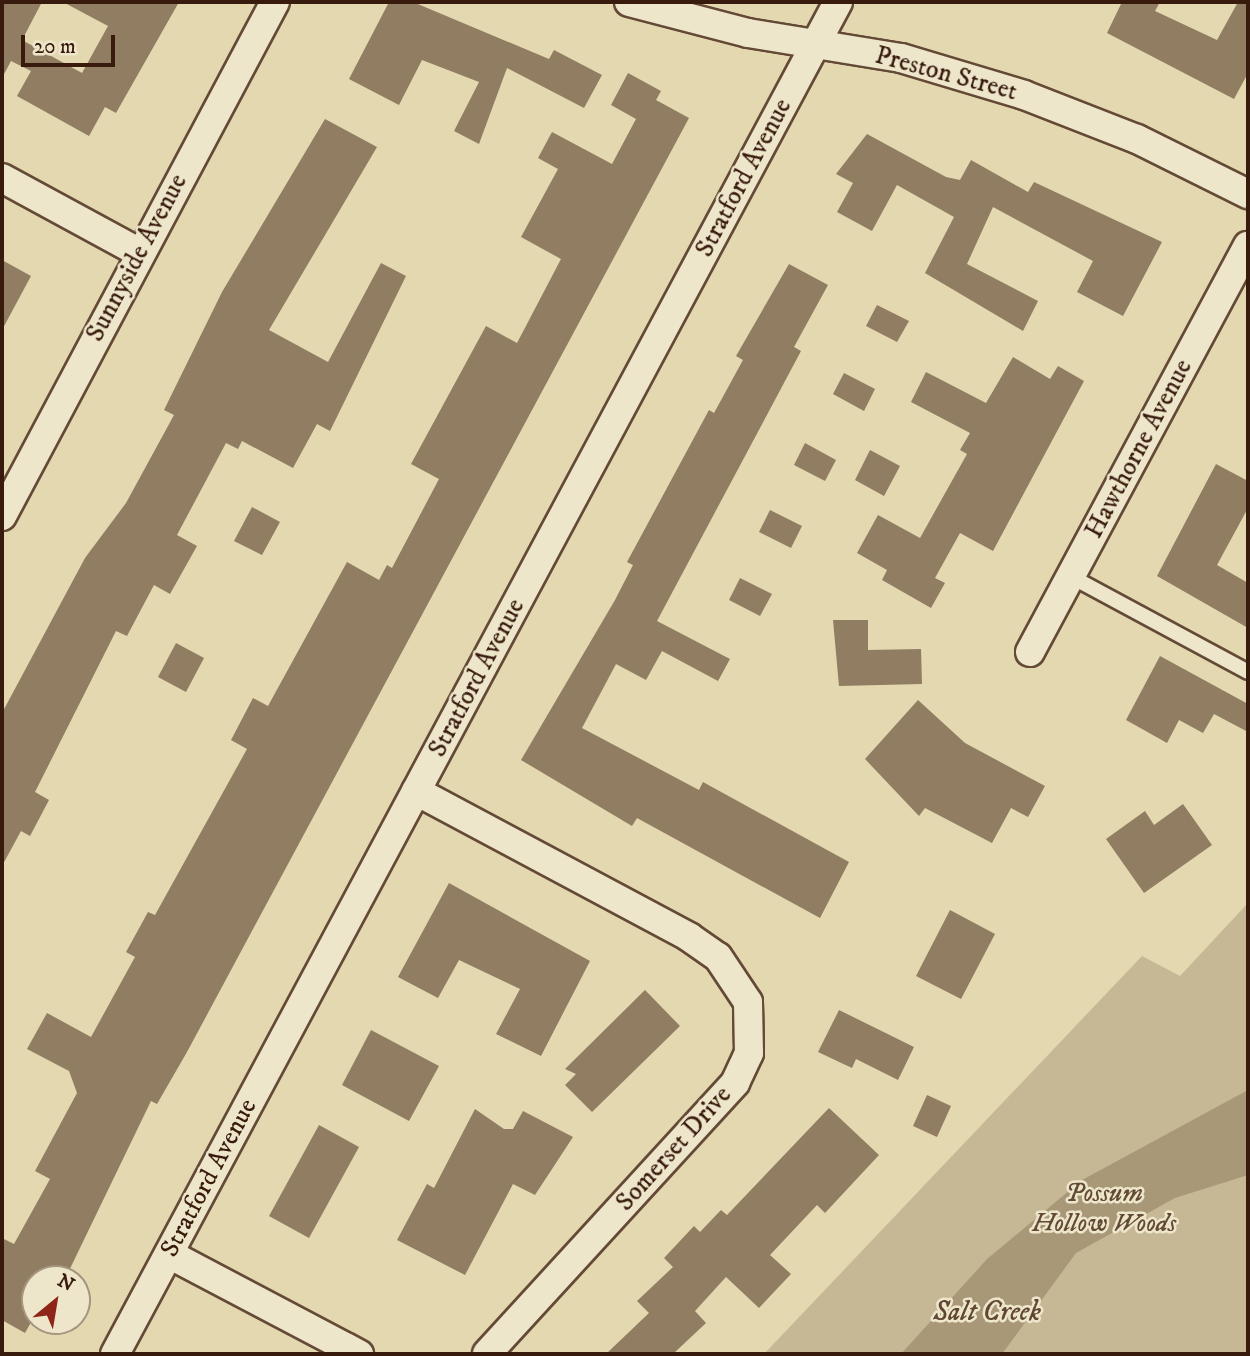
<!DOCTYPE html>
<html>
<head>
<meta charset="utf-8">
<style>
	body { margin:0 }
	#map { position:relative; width:1250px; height:1356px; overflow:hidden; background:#e3d8af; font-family:"IM FELL DW Pica",serif }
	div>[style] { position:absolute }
	.green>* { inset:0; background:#c6b894 }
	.water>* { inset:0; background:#a99878 }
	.building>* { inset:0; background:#917d62 }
	.roads { filter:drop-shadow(2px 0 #644a36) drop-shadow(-2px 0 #644a36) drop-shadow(0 2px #644a36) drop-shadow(0 -2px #644a36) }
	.lane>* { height:14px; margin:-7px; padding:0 7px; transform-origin:7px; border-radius:7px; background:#ede6cb }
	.street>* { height:28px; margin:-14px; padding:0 14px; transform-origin:14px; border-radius:14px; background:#ede6cb }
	span { translate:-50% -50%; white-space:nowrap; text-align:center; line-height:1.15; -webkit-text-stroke:5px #ede6cb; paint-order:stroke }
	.street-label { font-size:26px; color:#391b0e }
	.park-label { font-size:26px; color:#634a36; font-style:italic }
	.water-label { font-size:28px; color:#604733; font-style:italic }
	.frame { position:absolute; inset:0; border:4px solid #391b0e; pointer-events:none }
	.north { position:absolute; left:21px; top:1265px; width:70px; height:70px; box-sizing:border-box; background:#ede6cb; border:2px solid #a5957f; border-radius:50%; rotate:30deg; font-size:19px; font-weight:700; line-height:28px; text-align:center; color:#391b0e }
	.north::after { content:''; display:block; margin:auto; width:24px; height:32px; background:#8f2418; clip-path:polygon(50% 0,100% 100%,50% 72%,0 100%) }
	.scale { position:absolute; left:21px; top:35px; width:94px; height:32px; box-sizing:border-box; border:4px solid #391b0e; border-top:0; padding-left:9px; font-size:21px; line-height:24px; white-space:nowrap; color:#391b0e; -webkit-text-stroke:5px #ede6cb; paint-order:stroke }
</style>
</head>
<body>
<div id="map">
	<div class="green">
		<div style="clip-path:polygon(1248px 903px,1248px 1354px,764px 1354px,1142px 956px,1180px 976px)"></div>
	</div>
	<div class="water">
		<div style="clip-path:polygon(1248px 1090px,1248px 1175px,1175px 1198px,1076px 1253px,1002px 1354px,901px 1354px,987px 1259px,1082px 1180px)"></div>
	</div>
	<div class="building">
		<div style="clip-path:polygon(2px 2px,42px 2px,22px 40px,82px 73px,108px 26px,63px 2px,179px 2px,116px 113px,105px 107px,89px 136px,17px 96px,31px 71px,11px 61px,2px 78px)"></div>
		<div style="clip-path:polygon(389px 2px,413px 2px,549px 59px,554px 50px,602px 75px,584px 108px,507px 68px,479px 144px,454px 131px,479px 82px,422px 60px,399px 105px,349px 79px)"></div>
		<div style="clip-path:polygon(1122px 2px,1160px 2px,1155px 11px,1217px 40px,1238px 2px,1248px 2px,1248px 73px,1234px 99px,1107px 33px)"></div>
		<div style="clip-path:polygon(628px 73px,661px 91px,656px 100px,689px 118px,187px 1052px,157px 1104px,151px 1101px,65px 1279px,35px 1279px,35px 1315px,25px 1333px,2px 1320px,2px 1238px,14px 1244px,50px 1179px,35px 1171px,77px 1093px,69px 1071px,27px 1049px,47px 1013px,91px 1037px,135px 957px,126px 952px,148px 912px,155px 915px,247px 749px,231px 740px,253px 698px,268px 706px,347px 562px,379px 580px,387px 565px,392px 568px,439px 479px,411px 464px,486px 326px,517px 343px,561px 259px,521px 237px,558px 169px,538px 158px,552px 132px,612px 164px,636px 119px,611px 105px)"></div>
		<div style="clip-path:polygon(325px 119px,377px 147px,269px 330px,328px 362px,381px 263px,406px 276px,330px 431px,317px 424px,293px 468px,242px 441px,238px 449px,226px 443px,177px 535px,197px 546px,170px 594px,154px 585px,127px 636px,116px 631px,35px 792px,49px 800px,30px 836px,21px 831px,2px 866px,2px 713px,85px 558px,126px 503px,174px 415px,164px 410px,222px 292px)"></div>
		<div style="clip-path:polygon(867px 134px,946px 177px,960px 180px,971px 160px,1028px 192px,1034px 182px,1162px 242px,1123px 316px,1077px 292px,1093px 261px,993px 207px,967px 264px,1038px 301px,1023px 331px,925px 273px,954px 217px,897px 185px,872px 231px,837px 212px,853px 183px,836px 174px)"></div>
		<div style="clip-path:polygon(2px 260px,31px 276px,2px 330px)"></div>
		<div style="clip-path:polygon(789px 264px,828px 285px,794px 347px,801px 351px,657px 621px,730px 659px,718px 681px,662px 651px,646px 680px,616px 664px,582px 728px,699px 790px,703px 782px,849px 862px,820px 918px,637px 818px,632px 826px,521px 760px,615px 600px,633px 565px,627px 562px,709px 410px,714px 413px,743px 360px,736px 356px)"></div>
		<div style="clip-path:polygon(877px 305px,909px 321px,897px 342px,866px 326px)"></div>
		<div style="clip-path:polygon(1013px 357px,1050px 379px,1058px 366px,1084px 381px,993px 551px,960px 533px,935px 578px,945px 583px,931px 608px,882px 580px,887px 570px,857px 553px,878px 515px,920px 538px,967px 454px,960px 450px,970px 433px,911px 402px,926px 372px,986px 403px)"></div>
		<div style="clip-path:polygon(844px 373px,875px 389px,864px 411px,833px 394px)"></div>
		<div style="clip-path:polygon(805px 443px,836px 460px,825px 481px,794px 465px)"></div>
		<div style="clip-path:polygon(870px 450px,900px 466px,884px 496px,855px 480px)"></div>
		<div style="clip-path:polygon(1216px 464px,1248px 481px,1248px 508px,1217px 565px,1248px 583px,1248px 628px,1157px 576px)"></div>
		<div style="clip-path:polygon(252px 507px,280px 522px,262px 555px,234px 541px)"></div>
		<div style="clip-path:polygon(770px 510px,802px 526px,791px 548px,759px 532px)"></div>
		<div style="clip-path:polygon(740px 578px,772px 594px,760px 616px,729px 600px)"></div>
		<div style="clip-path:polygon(833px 620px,868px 620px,868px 650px,921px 649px,922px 684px,839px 686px)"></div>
		<div style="clip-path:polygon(176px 643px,204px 658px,186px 692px,158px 677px)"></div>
		<div style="clip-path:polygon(1160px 656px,1248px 704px,1248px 732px,1214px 714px,1203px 733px,1179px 720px,1167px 743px,1126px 720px)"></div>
		<div style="clip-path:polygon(918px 700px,965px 743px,1045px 786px,1028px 817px,1011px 808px,992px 843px,925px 808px,919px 816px,865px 759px)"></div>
		<div style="clip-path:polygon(1183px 804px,1212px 845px,1144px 893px,1106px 839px,1145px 811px,1154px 825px)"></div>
		<div style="clip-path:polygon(449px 883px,590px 961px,541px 1056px,496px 1034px,520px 989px,459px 960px,438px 998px,398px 977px)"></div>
		<div style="clip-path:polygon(950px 910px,995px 934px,961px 999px,916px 976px)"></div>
		<div style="clip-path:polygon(645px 990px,680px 1026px,592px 1112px,565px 1085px,576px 1074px,565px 1069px)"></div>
		<div style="clip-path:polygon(839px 1010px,914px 1047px,898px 1080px,856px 1059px,852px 1068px,818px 1052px)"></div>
		<div style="clip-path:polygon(371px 1030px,439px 1066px,409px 1121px,342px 1085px)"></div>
		<div style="clip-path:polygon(927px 1095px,951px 1106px,937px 1137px,913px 1126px)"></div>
		<div style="clip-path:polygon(829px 1108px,879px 1155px,825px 1213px,817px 1205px,770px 1255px,791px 1274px,759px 1308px,726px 1277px,695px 1311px,706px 1323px,673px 1354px,606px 1354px,649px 1313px,637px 1301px,673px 1267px,664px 1258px,694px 1226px,700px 1232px,721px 1210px,727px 1215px)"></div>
		<div style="clip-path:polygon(475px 1109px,504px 1129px,513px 1129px,523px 1111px,573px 1137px,535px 1195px,513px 1184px,465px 1275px,397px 1240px,427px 1184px,434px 1188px)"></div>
		<div style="clip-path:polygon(319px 1125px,359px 1147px,309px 1238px,269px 1216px)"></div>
	</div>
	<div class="roads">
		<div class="lane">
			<div style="left:1070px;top:576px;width:202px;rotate:28.3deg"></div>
		</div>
		<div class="street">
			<div style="left:629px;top:2px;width:123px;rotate:14.6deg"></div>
			<div style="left:748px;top:33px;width:155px;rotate:9.3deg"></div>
			<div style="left:901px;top:58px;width:128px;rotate:16.7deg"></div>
			<div style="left:1024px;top:95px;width:121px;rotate:21.3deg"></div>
			<div style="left:1137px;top:139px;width:124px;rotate:26.4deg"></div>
			<div style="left:2px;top:178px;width:157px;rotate:28.5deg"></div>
			<div style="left:2px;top:516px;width:582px;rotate:-62.03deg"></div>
			<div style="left:1030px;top:652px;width:461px;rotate:-61.8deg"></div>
			<div style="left:416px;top:791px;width:310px;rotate:28.1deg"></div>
			<div style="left:689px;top:937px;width:35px;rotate:35deg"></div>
			<div style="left:718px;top:957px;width:54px;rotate:56.3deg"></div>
			<div style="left:748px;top:1002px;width:51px;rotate:88.9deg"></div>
			<div style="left:749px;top:1053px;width:33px;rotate:115deg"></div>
			<div style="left:735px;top:1083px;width:367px;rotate:132.5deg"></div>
			<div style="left:169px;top:1254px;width:215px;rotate:27.8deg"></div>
			<div style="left:115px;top:1354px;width:1533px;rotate:-61.86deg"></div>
		</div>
	</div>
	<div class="street-label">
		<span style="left:946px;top:74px;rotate:15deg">Preston Street</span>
		<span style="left:744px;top:178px;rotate:-62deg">Stratford Avenue</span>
		<span style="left:137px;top:258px;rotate:-62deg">Sunnyside Avenue</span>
		<span style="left:1139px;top:449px;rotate:-62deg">Hawthorne Avenue</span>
		<span style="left:477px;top:678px;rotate:-62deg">Stratford Avenue</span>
		<span style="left:674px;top:1149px;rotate:-48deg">Somerset Drive</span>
		<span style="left:209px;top:1178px;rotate:-62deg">Stratford Avenue</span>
	</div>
	<div class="park-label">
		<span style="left:1104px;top:1209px">Possum<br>Hollow Woods</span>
	</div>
	<div class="water-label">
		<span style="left:987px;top:1312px">Salt Creek</span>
	</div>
	<div class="frame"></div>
	<div class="north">N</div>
	<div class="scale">20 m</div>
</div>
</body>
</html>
